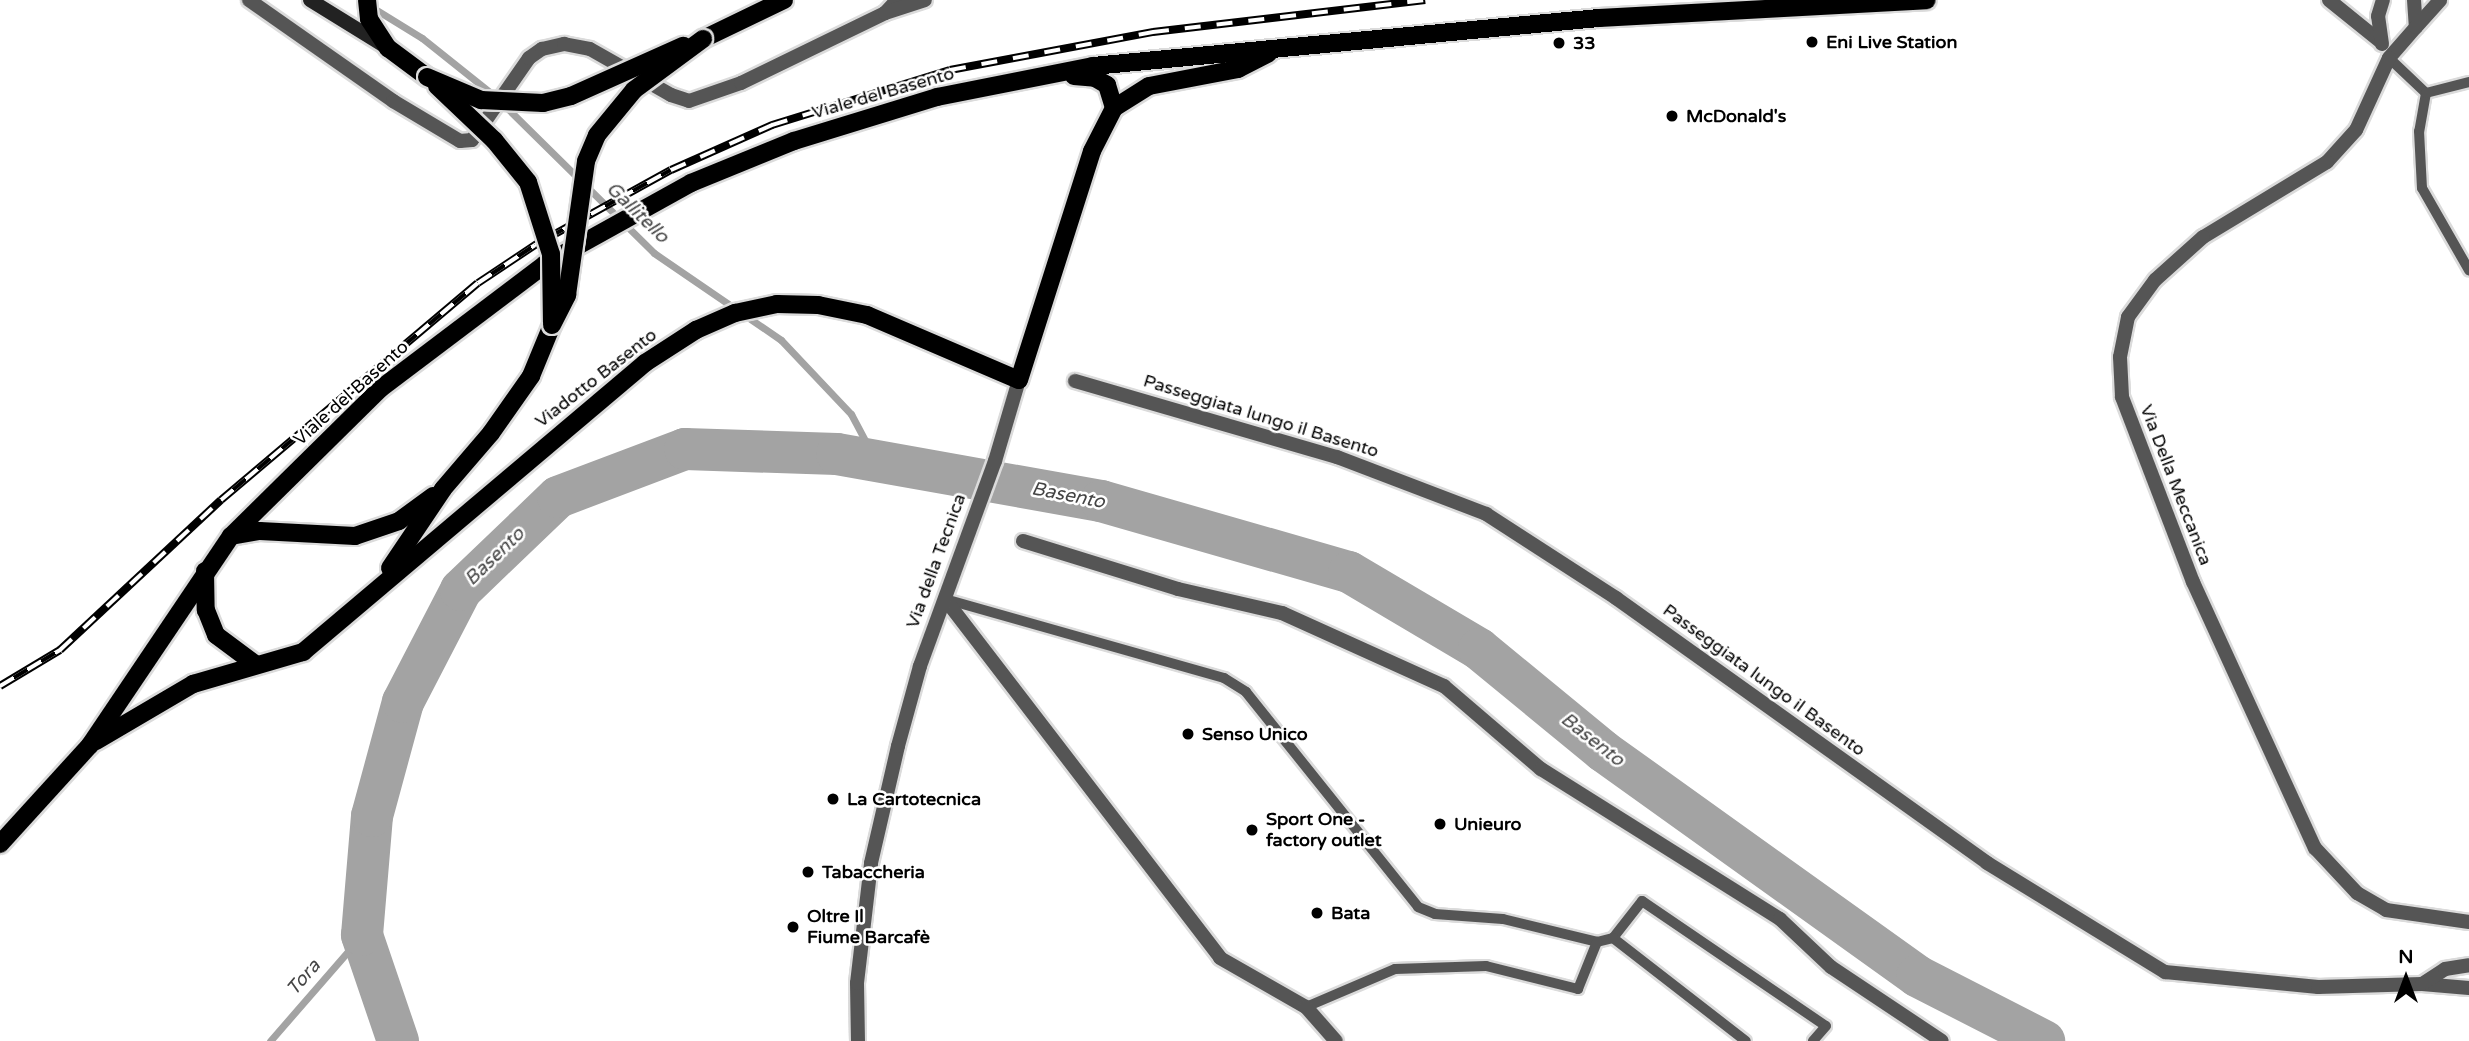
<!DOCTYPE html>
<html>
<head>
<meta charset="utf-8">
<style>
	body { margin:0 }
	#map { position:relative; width:2469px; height:1041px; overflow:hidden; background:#fff; font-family:"Varela Round",sans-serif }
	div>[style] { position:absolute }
	.stream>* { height:7px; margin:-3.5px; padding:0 3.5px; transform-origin:3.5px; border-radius:3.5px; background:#a3a3a3 }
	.river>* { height:42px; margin:-21px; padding:0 21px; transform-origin:21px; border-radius:21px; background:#a3a3a3 }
	.roads { filter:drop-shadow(2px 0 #dbdbdb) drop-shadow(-2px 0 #dbdbdb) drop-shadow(0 2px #dbdbdb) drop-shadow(0 -2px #dbdbdb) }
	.lane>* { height:10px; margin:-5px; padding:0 5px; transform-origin:5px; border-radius:5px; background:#555 }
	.street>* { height:14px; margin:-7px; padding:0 7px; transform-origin:7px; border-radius:7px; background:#555 }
	.secondary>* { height:14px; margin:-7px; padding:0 7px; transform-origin:7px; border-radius:7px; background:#222 }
	.primary>* { height:18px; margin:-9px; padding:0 9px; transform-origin:9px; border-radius:9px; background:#000 }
	.rail>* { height:8px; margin-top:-4px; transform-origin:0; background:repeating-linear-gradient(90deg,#fff 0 16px,#000 0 32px); box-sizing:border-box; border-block:2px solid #000 }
	.bridges { filter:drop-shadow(2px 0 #dbdbdb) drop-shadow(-2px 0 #dbdbdb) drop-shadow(0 2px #dbdbdb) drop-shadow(0 -2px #dbdbdb) }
	.primary-bridge>* { height:18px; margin:-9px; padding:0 9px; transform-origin:9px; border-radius:9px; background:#000 }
	.dots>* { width:19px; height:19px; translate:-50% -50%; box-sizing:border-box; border:4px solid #fff; border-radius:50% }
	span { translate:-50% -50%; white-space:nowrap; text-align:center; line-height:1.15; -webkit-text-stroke:5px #fff; paint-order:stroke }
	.poi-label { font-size:18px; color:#000; font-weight:700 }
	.left { translate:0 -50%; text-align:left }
	.street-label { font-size:18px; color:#000 }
	.water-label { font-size:19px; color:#444; font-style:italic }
	.north { position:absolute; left:2371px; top:943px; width:70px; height:70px; -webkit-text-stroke:5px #fff; paint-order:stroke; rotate:0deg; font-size:19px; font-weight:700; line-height:28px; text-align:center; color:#000 }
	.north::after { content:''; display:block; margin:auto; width:24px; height:32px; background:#000; clip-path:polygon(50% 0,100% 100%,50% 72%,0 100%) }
</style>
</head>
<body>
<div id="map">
	<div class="stream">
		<div style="left:370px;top:6px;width:61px;rotate:31.6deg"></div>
		<div style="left:422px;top:38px;width:95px;rotate:38.6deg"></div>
		<div style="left:505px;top:106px;width:209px;rotate:44.6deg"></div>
		<div style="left:654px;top:253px;width:154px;rotate:34.4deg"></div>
		<div style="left:781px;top:340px;width:102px;rotate:46.6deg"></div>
		<div style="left:851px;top:414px;width:53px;rotate:62deg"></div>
		<div style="left:270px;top:1041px;width:140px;rotate:-49deg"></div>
	</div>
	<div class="river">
		<div style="left:398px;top:1041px;width:112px;rotate:-108.8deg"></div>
		<div style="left:362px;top:935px;width:119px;rotate:-85.2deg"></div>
		<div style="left:372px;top:816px;width:118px;rotate:-74.8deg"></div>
		<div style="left:403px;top:702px;width:126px;rotate:-62.6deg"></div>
		<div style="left:461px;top:590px;width:134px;rotate:-43.8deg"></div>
		<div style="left:558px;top:497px;width:136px;rotate:-20.7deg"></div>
		<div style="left:685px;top:449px;width:152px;rotate:1.9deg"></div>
		<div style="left:837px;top:454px;width:268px;rotate:10.1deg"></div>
		<div style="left:1101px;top:501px;width:258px;rotate:16deg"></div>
		<div style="left:1349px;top:572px;width:151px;rotate:30.6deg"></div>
		<div style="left:1479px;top:649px;width:161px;rotate:39.4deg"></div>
		<div style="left:1603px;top:751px;width:386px;rotate:35.6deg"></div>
		<div style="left:1917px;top:976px;width:143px;rotate:27.1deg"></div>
	</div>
	<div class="roads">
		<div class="lane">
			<div style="left:2389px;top:58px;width:51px;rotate:43.4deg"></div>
			<div style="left:2426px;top:93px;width:39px;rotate:100deg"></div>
			<div style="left:2419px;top:131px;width:57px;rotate:87deg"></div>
			<div style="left:2422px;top:188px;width:95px;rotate:60.2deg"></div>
			<div style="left:2426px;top:93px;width:44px;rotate:-14.3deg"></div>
			<div style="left:945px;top:599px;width:290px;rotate:15.8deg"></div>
			<div style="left:1224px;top:678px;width:26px;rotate:32deg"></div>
			<div style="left:1246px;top:692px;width:275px;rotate:51.3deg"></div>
			<div style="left:1418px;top:907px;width:18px;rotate:22deg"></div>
			<div style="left:1435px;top:914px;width:68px;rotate:4.2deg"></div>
			<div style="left:1503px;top:919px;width:97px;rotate:13.7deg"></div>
			<div style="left:1597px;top:942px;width:16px;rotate:-14deg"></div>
			<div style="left:1613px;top:938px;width:47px;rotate:-51.9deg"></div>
			<div style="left:1642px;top:901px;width:222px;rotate:34.2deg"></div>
			<div style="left:1826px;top:1026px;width:20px;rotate:131deg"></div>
			<div style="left:1613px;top:938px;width:168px;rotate:37.8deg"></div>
			<div style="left:1306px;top:1007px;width:97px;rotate:-23.1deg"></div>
			<div style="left:1395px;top:969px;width:91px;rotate:-1.9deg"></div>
			<div style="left:1486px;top:966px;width:95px;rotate:14deg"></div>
			<div style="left:1578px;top:989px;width:51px;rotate:-68deg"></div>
		</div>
		<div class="street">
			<div style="left:249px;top:0;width:176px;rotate:35deg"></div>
			<div style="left:393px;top:101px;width:78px;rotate:30.8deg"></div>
			<div style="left:460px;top:141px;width:12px;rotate:-5deg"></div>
			<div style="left:472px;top:140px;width:100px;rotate:-55.2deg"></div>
			<div style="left:529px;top:58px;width:16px;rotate:-35deg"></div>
			<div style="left:542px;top:49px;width:23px;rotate:-13deg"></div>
			<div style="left:564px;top:44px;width:26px;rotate:11deg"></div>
			<div style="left:590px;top:49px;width:93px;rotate:29.6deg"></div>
			<div style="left:671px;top:95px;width:19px;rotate:18deg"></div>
			<div style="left:689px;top:101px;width:55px;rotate:-19.1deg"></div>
			<div style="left:741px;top:83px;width:160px;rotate:-25.9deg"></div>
			<div style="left:885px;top:13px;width:18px;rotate:-47deg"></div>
			<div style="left:2329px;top:0;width:67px;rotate:38.9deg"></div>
			<div style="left:2414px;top:0;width:27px;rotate:86deg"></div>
			<div style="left:2416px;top:27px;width:41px;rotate:131.1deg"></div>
			<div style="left:2389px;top:58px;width:79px;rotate:114.6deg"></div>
			<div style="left:2356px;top:130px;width:43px;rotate:132.2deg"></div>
			<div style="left:2327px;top:162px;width:145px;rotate:148.8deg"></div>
			<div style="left:2203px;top:237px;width:64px;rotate:138.1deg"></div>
			<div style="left:2155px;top:280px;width:46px;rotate:126.1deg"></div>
			<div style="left:2128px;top:317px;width:41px;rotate:101.3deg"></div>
			<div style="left:2120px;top:357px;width:40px;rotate:87.1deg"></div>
			<div style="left:2122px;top:397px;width:198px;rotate:69deg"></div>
			<div style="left:2193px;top:582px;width:293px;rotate:65.4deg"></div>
			<div style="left:2315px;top:848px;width:62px;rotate:47deg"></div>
			<div style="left:2357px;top:893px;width:34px;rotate:30deg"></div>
			<div style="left:2386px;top:910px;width:84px;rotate:8.2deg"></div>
			<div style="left:885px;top:13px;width:42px;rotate:-18deg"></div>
			<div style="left:2416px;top:27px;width:36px;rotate:-48deg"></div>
			<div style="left:2382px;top:44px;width:28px;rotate:-98deg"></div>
			<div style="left:2378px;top:16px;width:17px;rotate:-73deg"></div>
			<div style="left:1075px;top:381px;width:273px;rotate:16.2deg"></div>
			<div style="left:1337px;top:457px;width:160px;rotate:20.9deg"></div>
			<div style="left:1486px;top:514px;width:155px;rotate:32.9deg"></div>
			<div style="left:1616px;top:598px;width:456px;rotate:35.5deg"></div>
			<div style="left:1987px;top:863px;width:209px;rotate:31.5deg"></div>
			<div style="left:2165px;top:972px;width:154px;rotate:5.6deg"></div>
			<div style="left:2318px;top:987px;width:104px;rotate:-1.7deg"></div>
			<div style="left:2422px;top:984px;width:47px;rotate:4.9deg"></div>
			<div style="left:1023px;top:541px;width:162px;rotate:17.2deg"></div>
			<div style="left:1178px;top:589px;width:107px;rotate:13deg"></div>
			<div style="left:1282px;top:613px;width:178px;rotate:24.3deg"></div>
			<div style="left:1444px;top:686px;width:128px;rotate:40.6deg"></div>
			<div style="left:1541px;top:769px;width:282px;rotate:32.1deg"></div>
			<div style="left:1780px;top:919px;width:70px;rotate:43.3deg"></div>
			<div style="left:1831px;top:967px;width:133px;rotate:33.7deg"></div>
			<div style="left:945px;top:599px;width:452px;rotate:52.5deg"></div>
			<div style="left:1220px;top:958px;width:99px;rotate:29.7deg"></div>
			<div style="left:1306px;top:1007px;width:45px;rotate:48.6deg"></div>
			<div style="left:2422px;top:984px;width:27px;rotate:-33deg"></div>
			<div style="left:2445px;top:969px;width:24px;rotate:-9deg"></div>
			<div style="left:858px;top:1041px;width:58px;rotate:-91deg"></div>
			<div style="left:857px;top:983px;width:121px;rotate:-83.3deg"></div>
			<div style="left:871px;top:863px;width:120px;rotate:-77deg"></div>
			<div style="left:898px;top:746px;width:83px;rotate:-74.6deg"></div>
			<div style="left:920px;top:666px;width:218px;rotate:-69.9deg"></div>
			<div style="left:995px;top:461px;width:84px;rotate:-73.5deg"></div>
		</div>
		<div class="secondary">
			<div style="left:310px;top:0;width:89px;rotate:31.7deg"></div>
		</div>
		<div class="primary">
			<div style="left:367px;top:0;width:19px;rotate:84deg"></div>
			<div style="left:369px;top:19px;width:35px;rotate:57deg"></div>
			<div style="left:388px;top:48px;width:49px;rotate:36.6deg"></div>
			<div style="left:703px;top:39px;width:90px;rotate:-25.7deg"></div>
			<div style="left:1074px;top:76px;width:21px;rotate:5deg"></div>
			<div style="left:1095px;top:78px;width:14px;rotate:30deg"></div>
			<div style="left:1107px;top:85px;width:24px;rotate:73deg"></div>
			<div style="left:231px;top:536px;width:29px;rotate:-10deg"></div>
			<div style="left:260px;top:531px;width:95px;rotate:3deg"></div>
			<div style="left:355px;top:536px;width:46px;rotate:-18.8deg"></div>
			<div style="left:399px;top:521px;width:42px;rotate:-36.3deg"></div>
			<div style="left:390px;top:568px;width:95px;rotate:-56.1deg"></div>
			<div style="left:443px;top:489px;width:74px;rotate:-49.4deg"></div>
			<div style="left:491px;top:433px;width:70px;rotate:-54.9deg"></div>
			<div style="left:531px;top:376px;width:55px;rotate:-67.6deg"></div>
			<div style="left:205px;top:571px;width:39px;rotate:89deg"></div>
			<div style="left:206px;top:610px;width:27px;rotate:68deg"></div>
			<div style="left:216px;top:635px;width:49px;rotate:36.6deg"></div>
			<div style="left:96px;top:741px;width:113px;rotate:-30.4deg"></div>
			<div style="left:193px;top:684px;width:115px;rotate:-16.2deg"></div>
			<div style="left:303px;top:652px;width:448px;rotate:-40.2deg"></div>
			<div style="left:645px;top:363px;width:61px;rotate:-32.9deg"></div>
			<div style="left:696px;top:330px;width:43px;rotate:-23.6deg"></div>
			<div style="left:735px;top:313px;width:43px;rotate:-12.1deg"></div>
			<div style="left:777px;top:304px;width:41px;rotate:1.4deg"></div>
			<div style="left:818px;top:305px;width:50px;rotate:11.5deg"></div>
			<div style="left:867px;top:315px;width:165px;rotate:23.2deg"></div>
			<div style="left:1019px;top:380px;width:240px;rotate:-72.3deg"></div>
			<div style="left:1092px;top:151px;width:48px;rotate:-62.9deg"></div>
			<div style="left:1114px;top:108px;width:41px;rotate:-32.2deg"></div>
			<div style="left:1149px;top:86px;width:91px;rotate:-10.8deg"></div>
			<div style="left:1238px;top:69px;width:34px;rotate:-27deg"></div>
			<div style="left:0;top:844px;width:134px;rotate:-47.7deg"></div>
			<div style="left:90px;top:745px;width:252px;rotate:-56deg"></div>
			<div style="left:231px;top:536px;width:209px;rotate:-44.6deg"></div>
			<div style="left:380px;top:389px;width:207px;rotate:-37.1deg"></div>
			<div style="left:545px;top:264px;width:167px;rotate:-29deg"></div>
			<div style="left:691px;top:183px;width:111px;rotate:-22.2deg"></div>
			<div style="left:794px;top:141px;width:150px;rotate:-17.1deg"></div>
			<div style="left:937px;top:97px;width:159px;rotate:-11.2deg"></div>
			<div style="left:1093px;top:66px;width:508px;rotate:-5.42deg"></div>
			<div style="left:1599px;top:18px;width:328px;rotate:-3.1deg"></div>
		</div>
	</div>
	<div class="rail">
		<div style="left:0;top:686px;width:70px;rotate:-31deg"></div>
		<div style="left:60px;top:650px;width:220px;rotate:-43deg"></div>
		<div style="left:221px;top:500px;width:336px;rotate:-40.2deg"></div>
		<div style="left:478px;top:283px;width:69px;rotate:-33.7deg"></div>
		<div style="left:535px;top:245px;width:155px;rotate:-28.9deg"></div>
		<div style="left:671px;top:170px;width:111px;rotate:-24deg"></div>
		<div style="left:772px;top:125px;width:186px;rotate:-17.2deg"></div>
		<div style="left:950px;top:70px;width:207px;rotate:-10.6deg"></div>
		<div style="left:1153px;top:32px;width:274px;rotate:-6.7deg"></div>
	</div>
	<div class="bridges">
		<div class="primary-bridge">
			<div style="left:427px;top:77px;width:59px;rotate:23.1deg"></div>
			<div style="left:481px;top:100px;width:62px;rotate:2.8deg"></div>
			<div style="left:543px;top:103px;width:29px;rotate:-14deg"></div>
			<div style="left:571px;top:96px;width:123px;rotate:-24.1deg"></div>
			<div style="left:437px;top:86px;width:79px;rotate:43.5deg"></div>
			<div style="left:494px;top:140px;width:54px;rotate:51deg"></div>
			<div style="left:528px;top:182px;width:76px;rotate:72.3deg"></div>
			<div style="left:551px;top:254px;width:68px;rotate:89.2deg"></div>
			<div style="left:552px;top:325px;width:34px;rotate:-63deg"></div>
			<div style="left:567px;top:295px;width:135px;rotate:-81.9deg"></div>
			<div style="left:586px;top:161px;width:28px;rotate:-67deg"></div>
			<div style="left:597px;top:135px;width:58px;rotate:-50.6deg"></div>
			<div style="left:634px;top:90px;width:86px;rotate:-36.5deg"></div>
		</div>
	</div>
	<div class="dots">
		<div style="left:1812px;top:42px;background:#000"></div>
		<div style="left:1559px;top:43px;background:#000"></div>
		<div style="left:1672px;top:116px;background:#000"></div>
		<div style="left:1188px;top:734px;background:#000"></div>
		<div style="left:833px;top:799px;background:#000"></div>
		<div style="left:1440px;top:824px;background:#000"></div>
		<div style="left:1252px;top:830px;background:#000"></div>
		<div style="left:808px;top:872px;background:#000"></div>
		<div style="left:1317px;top:913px;background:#000"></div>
		<div style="left:793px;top:927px;background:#000"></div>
	</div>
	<div class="poi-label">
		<span class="left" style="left:1826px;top:42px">Eni Live Station</span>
		<span class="left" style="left:1573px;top:43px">33</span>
		<span class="left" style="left:1686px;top:116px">McDonald's</span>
		<span class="left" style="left:1202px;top:734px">Senso Unico</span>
		<span class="left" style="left:847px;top:799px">La Cartotecnica</span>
		<span class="left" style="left:1266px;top:830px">Sport One -<br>factory outlet</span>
		<span class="left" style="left:1454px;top:824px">Unieuro</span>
		<span class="left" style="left:822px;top:872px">Tabaccheria</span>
		<span class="left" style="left:1331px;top:913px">Bata</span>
		<span class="left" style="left:807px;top:927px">Oltre Il<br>Fiume Barcafè</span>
	</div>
	<div class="street-label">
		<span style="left:883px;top:93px;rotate:-16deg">Viale del Basento</span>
		<span style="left:596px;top:378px;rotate:-38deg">Viadotto Basento</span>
		<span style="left:351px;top:393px;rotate:-42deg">Viale del Basento</span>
		<span style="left:1261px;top:416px;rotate:17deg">Passeggiata lungo il Basento</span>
		<span style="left:2176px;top:485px;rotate:69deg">Via Della Meccanica</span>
		<span style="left:936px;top:561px;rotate:-70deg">Via della Tecnica</span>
		<span style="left:1764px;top:680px;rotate:36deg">Passeggiata lungo il Basento</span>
	</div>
	<div class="water-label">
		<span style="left:637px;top:213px;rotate:44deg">Gallitello</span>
		<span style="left:1068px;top:496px;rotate:11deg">Basento</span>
		<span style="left:495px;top:557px;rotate:-44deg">Basento</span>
		<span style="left:1592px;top:740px;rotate:38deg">Basento</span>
		<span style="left:304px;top:978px;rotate:-49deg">Tora</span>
	</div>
	<div class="north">N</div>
</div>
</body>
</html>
